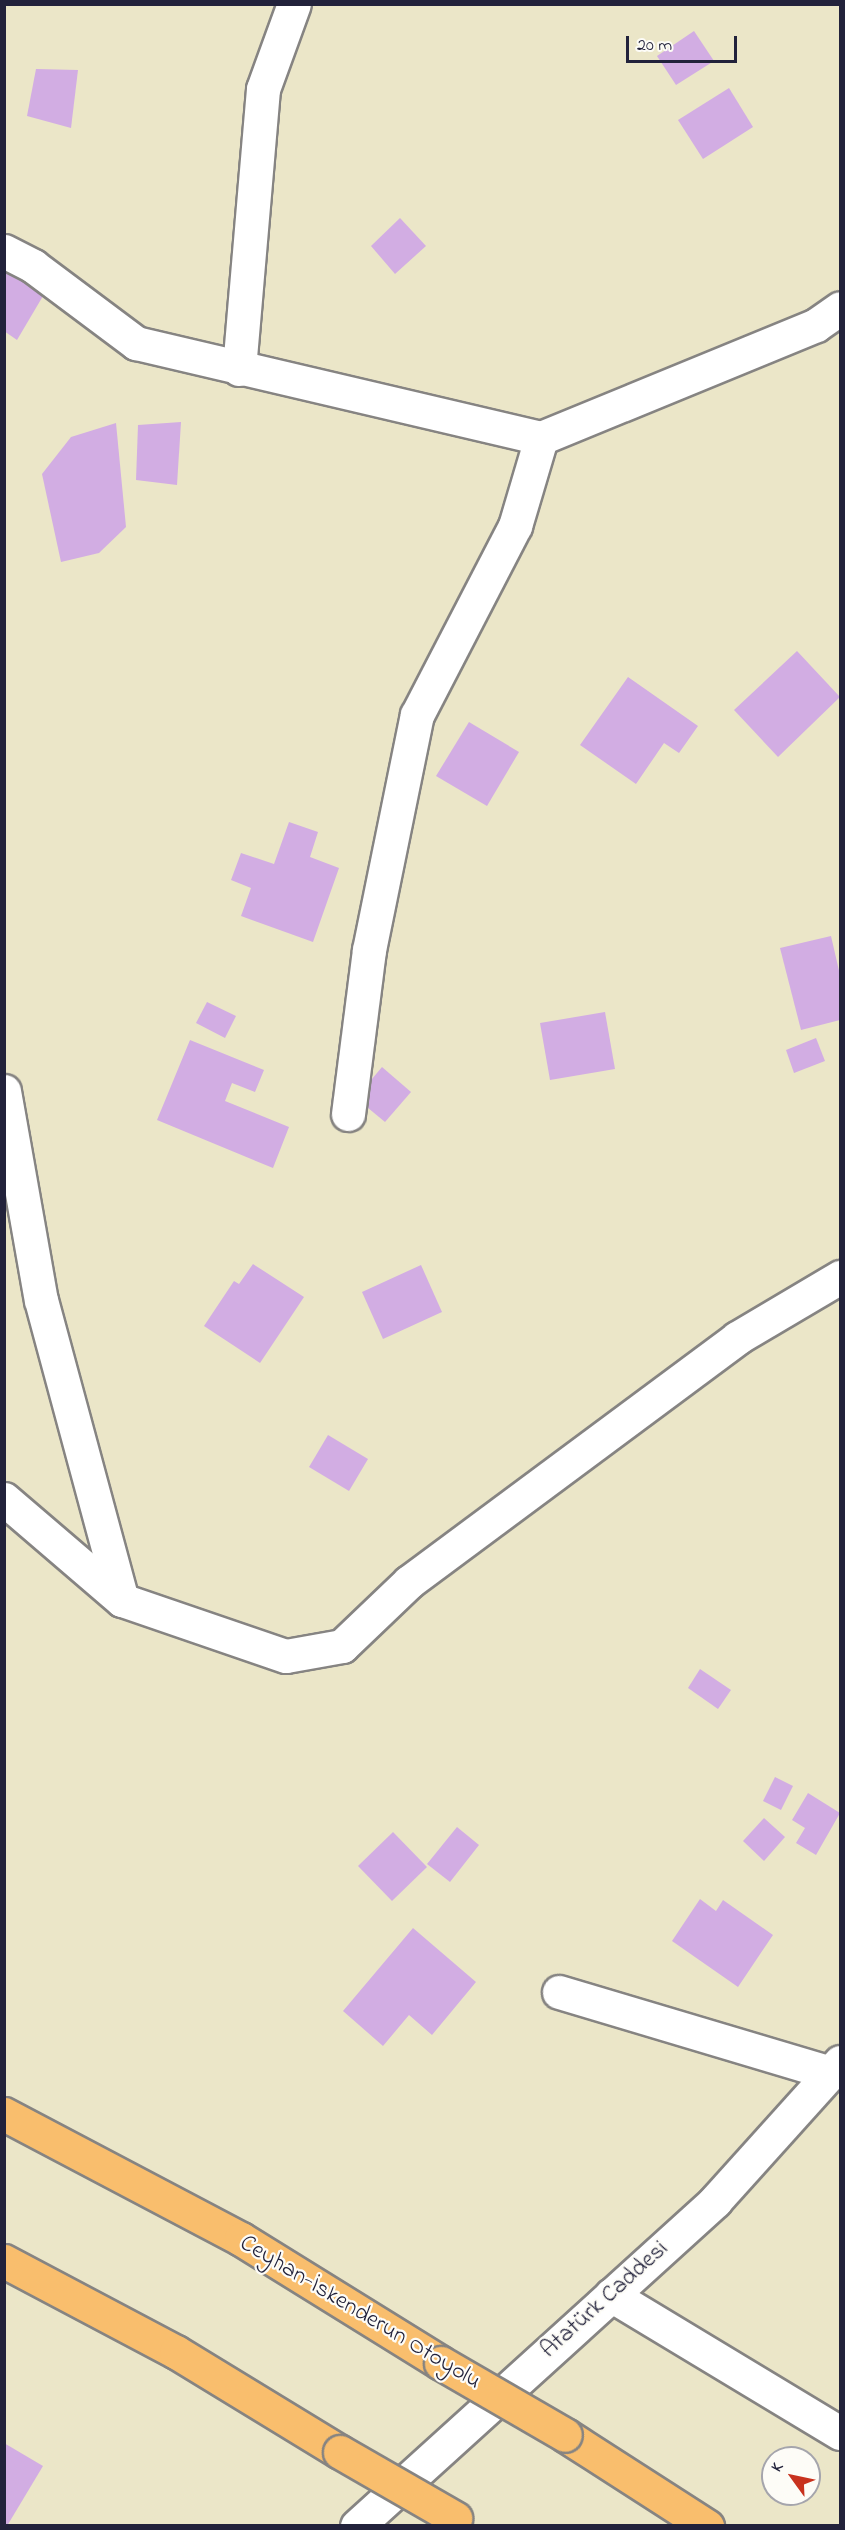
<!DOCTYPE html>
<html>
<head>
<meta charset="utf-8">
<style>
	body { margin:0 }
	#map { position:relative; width:845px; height:2530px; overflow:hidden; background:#ebe6c8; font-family:"Indie Flower",sans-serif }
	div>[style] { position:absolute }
	.building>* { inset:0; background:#d2ade3 }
	.roads { filter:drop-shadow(2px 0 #868482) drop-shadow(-2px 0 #868482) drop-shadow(0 2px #868482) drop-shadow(0 -2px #868482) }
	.minor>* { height:33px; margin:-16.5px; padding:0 16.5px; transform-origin:16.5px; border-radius:16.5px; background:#fff }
	.highway>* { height:33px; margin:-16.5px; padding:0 16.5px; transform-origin:16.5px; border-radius:16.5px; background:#f9be6d }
	.bridges { filter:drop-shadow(2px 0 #868482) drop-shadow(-2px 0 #868482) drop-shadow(0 2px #868482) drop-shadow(0 -2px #868482) }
	.highway-bridge>* { height:33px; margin:-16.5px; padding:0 16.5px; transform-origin:16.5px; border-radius:16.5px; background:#f9be6d }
	span { translate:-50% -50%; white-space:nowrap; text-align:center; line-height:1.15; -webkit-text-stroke:4.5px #fdfcf7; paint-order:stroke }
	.street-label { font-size:24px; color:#22223b }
	.frame { position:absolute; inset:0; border:6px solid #22223b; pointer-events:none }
	.north { position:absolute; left:761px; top:2446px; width:60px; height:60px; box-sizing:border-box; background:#fdfcf7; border:2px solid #a5a5ac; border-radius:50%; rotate:303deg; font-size:16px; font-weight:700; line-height:24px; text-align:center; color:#22223b }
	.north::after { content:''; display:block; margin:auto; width:21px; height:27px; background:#c8321e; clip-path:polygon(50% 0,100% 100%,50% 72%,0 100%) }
	.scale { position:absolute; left:626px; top:36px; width:111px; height:27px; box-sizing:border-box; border:3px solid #22223b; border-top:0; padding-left:8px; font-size:18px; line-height:21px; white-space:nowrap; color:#22223b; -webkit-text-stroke:4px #fdfcf7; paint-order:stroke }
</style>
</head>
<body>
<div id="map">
	<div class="building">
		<div style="clip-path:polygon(694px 31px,714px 61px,676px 85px,657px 56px)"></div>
		<div style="clip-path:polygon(36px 69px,78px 70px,71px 128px,27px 116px)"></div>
		<div style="clip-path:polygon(729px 88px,753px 127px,703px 159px,678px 120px)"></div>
		<div style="clip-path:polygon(400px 218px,426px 246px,395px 274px,371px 246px)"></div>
		<div style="clip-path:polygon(9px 270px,43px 296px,17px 340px,4px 331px,4px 277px)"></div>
		<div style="clip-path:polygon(181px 422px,177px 485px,136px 480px,138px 425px)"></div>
		<div style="clip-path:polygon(116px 423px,126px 527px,99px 553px,61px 562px,42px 474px,71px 437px)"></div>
		<div style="clip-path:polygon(797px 651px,840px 697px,778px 757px,734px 710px)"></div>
		<div style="clip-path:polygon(628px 677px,698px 726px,679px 753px,664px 743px,636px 784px,580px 745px)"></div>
		<div style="clip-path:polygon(469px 722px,519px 752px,487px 806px,436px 776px)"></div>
		<div style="clip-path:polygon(289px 822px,318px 832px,310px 857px,339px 868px,313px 942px,241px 916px,251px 888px,231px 880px,241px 853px,274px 864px)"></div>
		<div style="clip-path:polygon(831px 936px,840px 975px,840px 1020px,801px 1030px,780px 948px)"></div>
		<div style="clip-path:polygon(207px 1002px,236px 1016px,225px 1038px,196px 1023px)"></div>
		<div style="clip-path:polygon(605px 1012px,615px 1069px,550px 1080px,540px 1023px)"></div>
		<div style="clip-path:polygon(816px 1038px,825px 1061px,794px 1073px,786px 1050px)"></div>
		<div style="clip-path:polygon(190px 1040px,264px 1070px,255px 1092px,232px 1083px,225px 1101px,289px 1127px,273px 1168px,157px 1120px)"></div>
		<div style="clip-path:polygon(382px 1067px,411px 1092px,385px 1122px,356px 1098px)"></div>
		<div style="clip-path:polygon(253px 1264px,304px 1297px,260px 1363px,204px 1326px,234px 1281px,239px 1284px)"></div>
		<div style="clip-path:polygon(421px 1265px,442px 1312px,383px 1339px,362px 1292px)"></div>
		<div style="clip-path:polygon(328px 1435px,368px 1459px,349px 1491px,309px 1467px)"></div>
		<div style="clip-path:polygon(700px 1669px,731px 1690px,718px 1709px,688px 1688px)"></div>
		<div style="clip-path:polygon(775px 1777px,793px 1786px,781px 1810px,763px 1801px)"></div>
		<div style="clip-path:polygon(808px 1793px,840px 1813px,816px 1855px,796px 1843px,805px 1828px,792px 1820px)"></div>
		<div style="clip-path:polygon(764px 1818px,785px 1837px,764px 1861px,743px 1841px)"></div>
		<div style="clip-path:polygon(457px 1827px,479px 1845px,450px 1882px,427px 1864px)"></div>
		<div style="clip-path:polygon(393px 1832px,427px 1867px,392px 1901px,358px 1866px)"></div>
		<div style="clip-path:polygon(700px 1899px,716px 1911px,723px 1900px,773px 1935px,738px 1987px,672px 1941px)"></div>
		<div style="clip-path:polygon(413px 1928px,476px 1982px,432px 2035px,409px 2015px,383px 2046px,343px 2011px)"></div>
		<div style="clip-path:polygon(4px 2443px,43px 2466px,7px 2526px,4px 2526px)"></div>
	</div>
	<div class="roads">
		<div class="minor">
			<div style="left:4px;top:251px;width:33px;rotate:27deg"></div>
			<div style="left:33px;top:266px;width:129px;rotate:36.8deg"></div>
			<div style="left:136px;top:343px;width:416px;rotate:13.2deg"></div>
			<div style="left:541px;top:438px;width:297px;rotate:-22.3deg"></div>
			<div style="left:816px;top:325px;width:29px;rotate:-35deg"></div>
			<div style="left:239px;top:369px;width:281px;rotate:-85.1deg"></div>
			<div style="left:263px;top:89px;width:90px;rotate:-70deg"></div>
			<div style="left:4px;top:1091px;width:212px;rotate:80deg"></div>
			<div style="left:41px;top:1300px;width:311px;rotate:74.9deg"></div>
			<div style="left:348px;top:1114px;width:165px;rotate:-82.7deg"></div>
			<div style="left:369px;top:950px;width:240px;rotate:-78.5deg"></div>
			<div style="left:417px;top:715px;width:213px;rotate:-62.6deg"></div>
			<div style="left:515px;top:526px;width:92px;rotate:-73.5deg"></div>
			<div style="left:4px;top:1499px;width:155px;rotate:40.6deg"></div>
			<div style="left:122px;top:1600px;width:173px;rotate:18.9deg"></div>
			<div style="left:286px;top:1656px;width:57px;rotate:-10.1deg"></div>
			<div style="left:342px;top:1646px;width:93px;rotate:-43.7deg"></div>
			<div style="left:409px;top:1582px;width:409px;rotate:-36.6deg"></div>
			<div style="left:737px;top:1338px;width:120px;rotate:-30.6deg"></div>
			<div style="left:559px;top:1992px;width:284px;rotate:16.6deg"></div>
			<div style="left:611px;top:2295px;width:267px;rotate:31.1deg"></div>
			<div style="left:357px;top:2526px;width:484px;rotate:-42.2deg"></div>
			<div style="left:715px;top:2201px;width:187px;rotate:-48deg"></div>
		</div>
		<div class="highway">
			<div style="left:4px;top:2114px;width:268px;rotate:27.8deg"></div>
			<div style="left:241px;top:2239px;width:235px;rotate:31.8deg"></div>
			<div style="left:4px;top:2261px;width:195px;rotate:27.9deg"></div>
			<div style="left:176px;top:2352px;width:192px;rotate:31.4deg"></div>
			<div style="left:565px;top:2435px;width:169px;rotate:32.7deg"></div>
		</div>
	</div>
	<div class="bridges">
		<div class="highway-bridge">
			<div style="left:441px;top:2363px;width:143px;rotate:30.1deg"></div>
			<div style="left:340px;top:2452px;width:133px;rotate:29.9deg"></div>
		</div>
	</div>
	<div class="street-label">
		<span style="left:605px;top:2300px;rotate:-42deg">Atatürk Caddesi</span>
		<span style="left:360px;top:2313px;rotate:31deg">Ceyhan-İskenderun Otoyolu</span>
	</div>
	<div class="frame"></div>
	<div class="north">K</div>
	<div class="scale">20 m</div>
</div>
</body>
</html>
